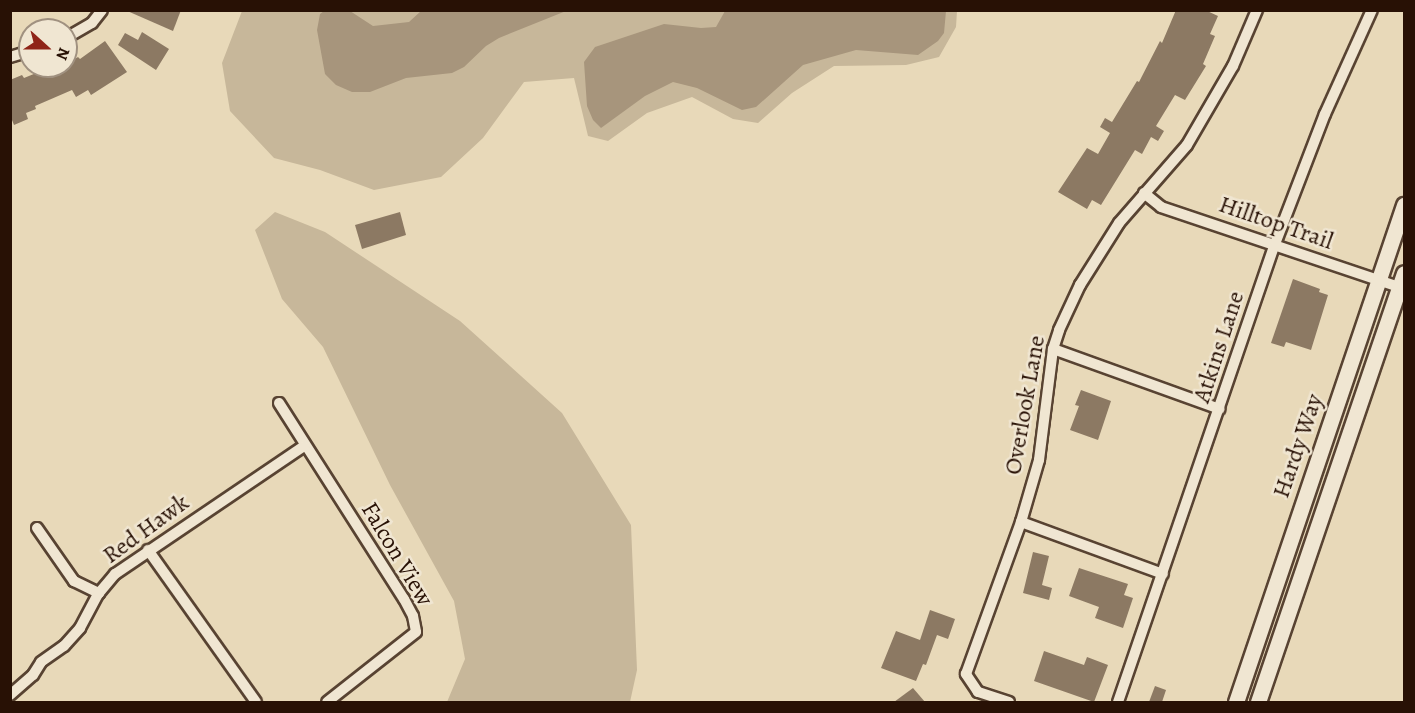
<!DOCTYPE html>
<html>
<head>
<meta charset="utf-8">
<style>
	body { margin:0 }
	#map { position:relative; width:1415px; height:713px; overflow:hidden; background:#e8d9b9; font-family:Alegreya,serif }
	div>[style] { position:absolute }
	.green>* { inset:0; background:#c7b79a }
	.water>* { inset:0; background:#a7957c }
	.building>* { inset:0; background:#8c7963 }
	.roads { filter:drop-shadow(2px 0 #584332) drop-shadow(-2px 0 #584332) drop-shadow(0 2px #584332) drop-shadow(0 -2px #584332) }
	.street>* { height:10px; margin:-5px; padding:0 5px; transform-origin:5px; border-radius:5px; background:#f0e6d2 }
	.secondary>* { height:15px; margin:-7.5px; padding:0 7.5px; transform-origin:7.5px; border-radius:7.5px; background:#f0e6d2 }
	span { translate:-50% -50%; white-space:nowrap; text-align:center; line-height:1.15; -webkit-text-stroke:5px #f0e6d2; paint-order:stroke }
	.street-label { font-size:24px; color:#281105 }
	.frame { position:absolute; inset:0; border:12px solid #281105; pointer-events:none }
	.north { position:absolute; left:18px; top:18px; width:60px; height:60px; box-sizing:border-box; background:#f0e6d2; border:2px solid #a09180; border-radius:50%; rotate:111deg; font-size:16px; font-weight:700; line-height:24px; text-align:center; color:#281105 }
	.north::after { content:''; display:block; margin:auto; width:21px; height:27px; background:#8f2418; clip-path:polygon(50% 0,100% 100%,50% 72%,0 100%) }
</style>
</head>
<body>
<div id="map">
	<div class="green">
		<div style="clip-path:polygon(242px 11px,957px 11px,956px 27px,939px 57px,906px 65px,834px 66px,792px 93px,758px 123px,733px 119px,692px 97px,647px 113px,608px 141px,588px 136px,574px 78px,524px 82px,483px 138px,441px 177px,374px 190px,320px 170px,274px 158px,230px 111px,222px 63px)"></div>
		<div style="clip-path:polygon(275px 212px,325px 232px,460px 321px,562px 413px,631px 525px,637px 670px,630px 702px,447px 702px,465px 659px,454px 601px,390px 485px,323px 347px,282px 299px,255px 230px)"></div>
	</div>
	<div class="water">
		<div style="clip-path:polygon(324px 11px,350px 11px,373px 26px,409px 22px,421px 11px,566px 11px,499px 38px,486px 46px,464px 67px,452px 73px,406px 78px,370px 92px,352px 92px,336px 85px,325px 74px,317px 30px,320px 14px)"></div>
		<div style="clip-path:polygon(725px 11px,946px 11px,944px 33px,938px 41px,918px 55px,856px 50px,803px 65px,756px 107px,742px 110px,697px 88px,673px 82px,645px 96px,601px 128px,593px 120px,587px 106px,584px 62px,595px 47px,664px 24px,701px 28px,716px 27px)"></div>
	</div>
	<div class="building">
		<div style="clip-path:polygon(125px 10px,181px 10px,173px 31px)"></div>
		<div style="clip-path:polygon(1176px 10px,1205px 10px,1218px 16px,1210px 34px,1215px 36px,1203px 64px,1206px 66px,1185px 100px,1175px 95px,1156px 126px,1164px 131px,1158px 141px,1151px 137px,1142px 154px,1135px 150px,1101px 205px,1092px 200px,1087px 209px,1058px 192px,1087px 148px,1098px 154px,1110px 133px,1100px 127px,1105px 118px,1112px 122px,1137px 81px,1139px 82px,1160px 41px,1162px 43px)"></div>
		<div style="clip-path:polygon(142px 32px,169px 49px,156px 70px,118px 45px,125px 33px,138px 40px)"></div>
		<div style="clip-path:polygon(105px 41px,127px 72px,91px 95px,88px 90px,76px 97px,72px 90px,35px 106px,36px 109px,26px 113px,28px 119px,14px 125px,10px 115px,10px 80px,22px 75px,24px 78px,51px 67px,53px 73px,78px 57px,80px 59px)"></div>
		<div style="clip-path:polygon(400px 212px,406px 235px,362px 249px,355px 225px)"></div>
		<div style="clip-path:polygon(1293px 279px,1320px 289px,1319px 292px,1328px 295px,1311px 350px,1286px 342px,1284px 347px,1271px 343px)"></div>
		<div style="clip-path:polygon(1081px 390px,1111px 401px,1098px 440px,1070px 430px,1079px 406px,1075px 405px)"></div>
		<div style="clip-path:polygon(1033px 552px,1049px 556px,1042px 585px,1052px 588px,1049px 600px,1023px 593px)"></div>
		<div style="clip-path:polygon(1079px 568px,1128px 584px,1124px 595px,1133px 598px,1123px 628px,1095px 618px,1099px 607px,1069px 596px)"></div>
		<div style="clip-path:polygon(930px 610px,955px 619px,948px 639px,937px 635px,926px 665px,923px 664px,916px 681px,881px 668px,896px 631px,920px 640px)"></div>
		<div style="clip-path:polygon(1044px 651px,1084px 665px,1087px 657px,1108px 665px,1094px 702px,1034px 681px)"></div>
		<div style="clip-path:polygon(1155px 686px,1166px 690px,1162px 702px,1149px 702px)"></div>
		<div style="clip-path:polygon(913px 688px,925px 702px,894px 702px)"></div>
	</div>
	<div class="roads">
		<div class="street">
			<div style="left:66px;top:38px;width:30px;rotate:-30deg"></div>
			<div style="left:92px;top:23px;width:16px;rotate:-52deg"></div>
			<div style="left:10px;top:57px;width:21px;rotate:-17deg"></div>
			<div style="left:1144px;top:193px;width:22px;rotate:39deg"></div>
			<div style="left:1161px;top:207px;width:251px;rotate:18.6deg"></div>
			<div style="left:1053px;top:349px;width:177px;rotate:19.8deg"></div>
			<div style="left:279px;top:403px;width:232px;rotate:57.5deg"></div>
			<div style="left:404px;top:599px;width:19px;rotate:62deg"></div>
			<div style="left:413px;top:616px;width:16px;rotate:79deg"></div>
			<div style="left:416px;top:632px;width:113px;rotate:141.8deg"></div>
			<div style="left:1021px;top:522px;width:151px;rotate:20.1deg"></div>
			<div style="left:37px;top:528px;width:65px;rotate:55.1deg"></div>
			<div style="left:74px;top:581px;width:28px;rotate:26deg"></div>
			<div style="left:148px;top:550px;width:186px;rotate:54.6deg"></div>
			<div style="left:10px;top:695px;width:30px;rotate:-41deg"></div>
			<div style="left:33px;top:675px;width:15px;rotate:-58deg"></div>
			<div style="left:41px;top:662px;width:28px;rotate:-35deg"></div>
			<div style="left:64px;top:646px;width:24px;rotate:-48deg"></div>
			<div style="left:80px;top:628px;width:40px;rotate:-62deg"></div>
			<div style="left:99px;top:593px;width:25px;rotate:-50deg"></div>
			<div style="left:115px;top:574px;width:228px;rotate:-34.1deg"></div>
			<div style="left:1009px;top:702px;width:33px;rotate:-162deg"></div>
			<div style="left:978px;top:692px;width:22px;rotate:-124deg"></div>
			<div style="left:966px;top:674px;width:162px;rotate:-70.1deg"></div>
			<div style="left:1021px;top:522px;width:65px;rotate:-73.8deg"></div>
			<div style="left:1039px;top:460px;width:112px;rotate:-82.8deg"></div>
			<div style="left:1053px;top:349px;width:20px;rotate:-72deg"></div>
			<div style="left:1059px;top:330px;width:50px;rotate:-65deg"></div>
			<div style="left:1080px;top:285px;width:73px;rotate:-57.8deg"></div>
			<div style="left:1119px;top:223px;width:103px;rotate:-48.9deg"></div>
			<div style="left:1187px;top:145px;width:91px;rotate:-59.8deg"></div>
			<div style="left:1233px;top:66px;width:61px;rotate:-66.8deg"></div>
			<div style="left:1118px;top:702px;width:484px;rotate:-71.1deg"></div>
			<div style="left:1275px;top:244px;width:139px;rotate:-69deg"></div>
			<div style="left:1325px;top:114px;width:114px;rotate:-65.7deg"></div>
		</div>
		<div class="secondary">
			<div style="left:1236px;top:702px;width:525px;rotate:-71.32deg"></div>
			<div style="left:1258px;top:702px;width:453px;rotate:-71.2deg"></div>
		</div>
	</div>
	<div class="street-label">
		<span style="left:1276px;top:223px;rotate:19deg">Hilltop Trail</span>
		<span style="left:1219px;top:347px;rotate:-72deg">Atkins Lane</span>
		<span style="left:1025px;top:405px;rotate:-80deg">Overlook Lane</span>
		<span style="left:1298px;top:446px;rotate:-71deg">Hardy Way</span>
		<span style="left:146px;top:529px;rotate:-36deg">Red Hawk</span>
		<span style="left:397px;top:554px;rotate:59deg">Falcon View</span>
	</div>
	<div class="frame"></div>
	<div class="north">N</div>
</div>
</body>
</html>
